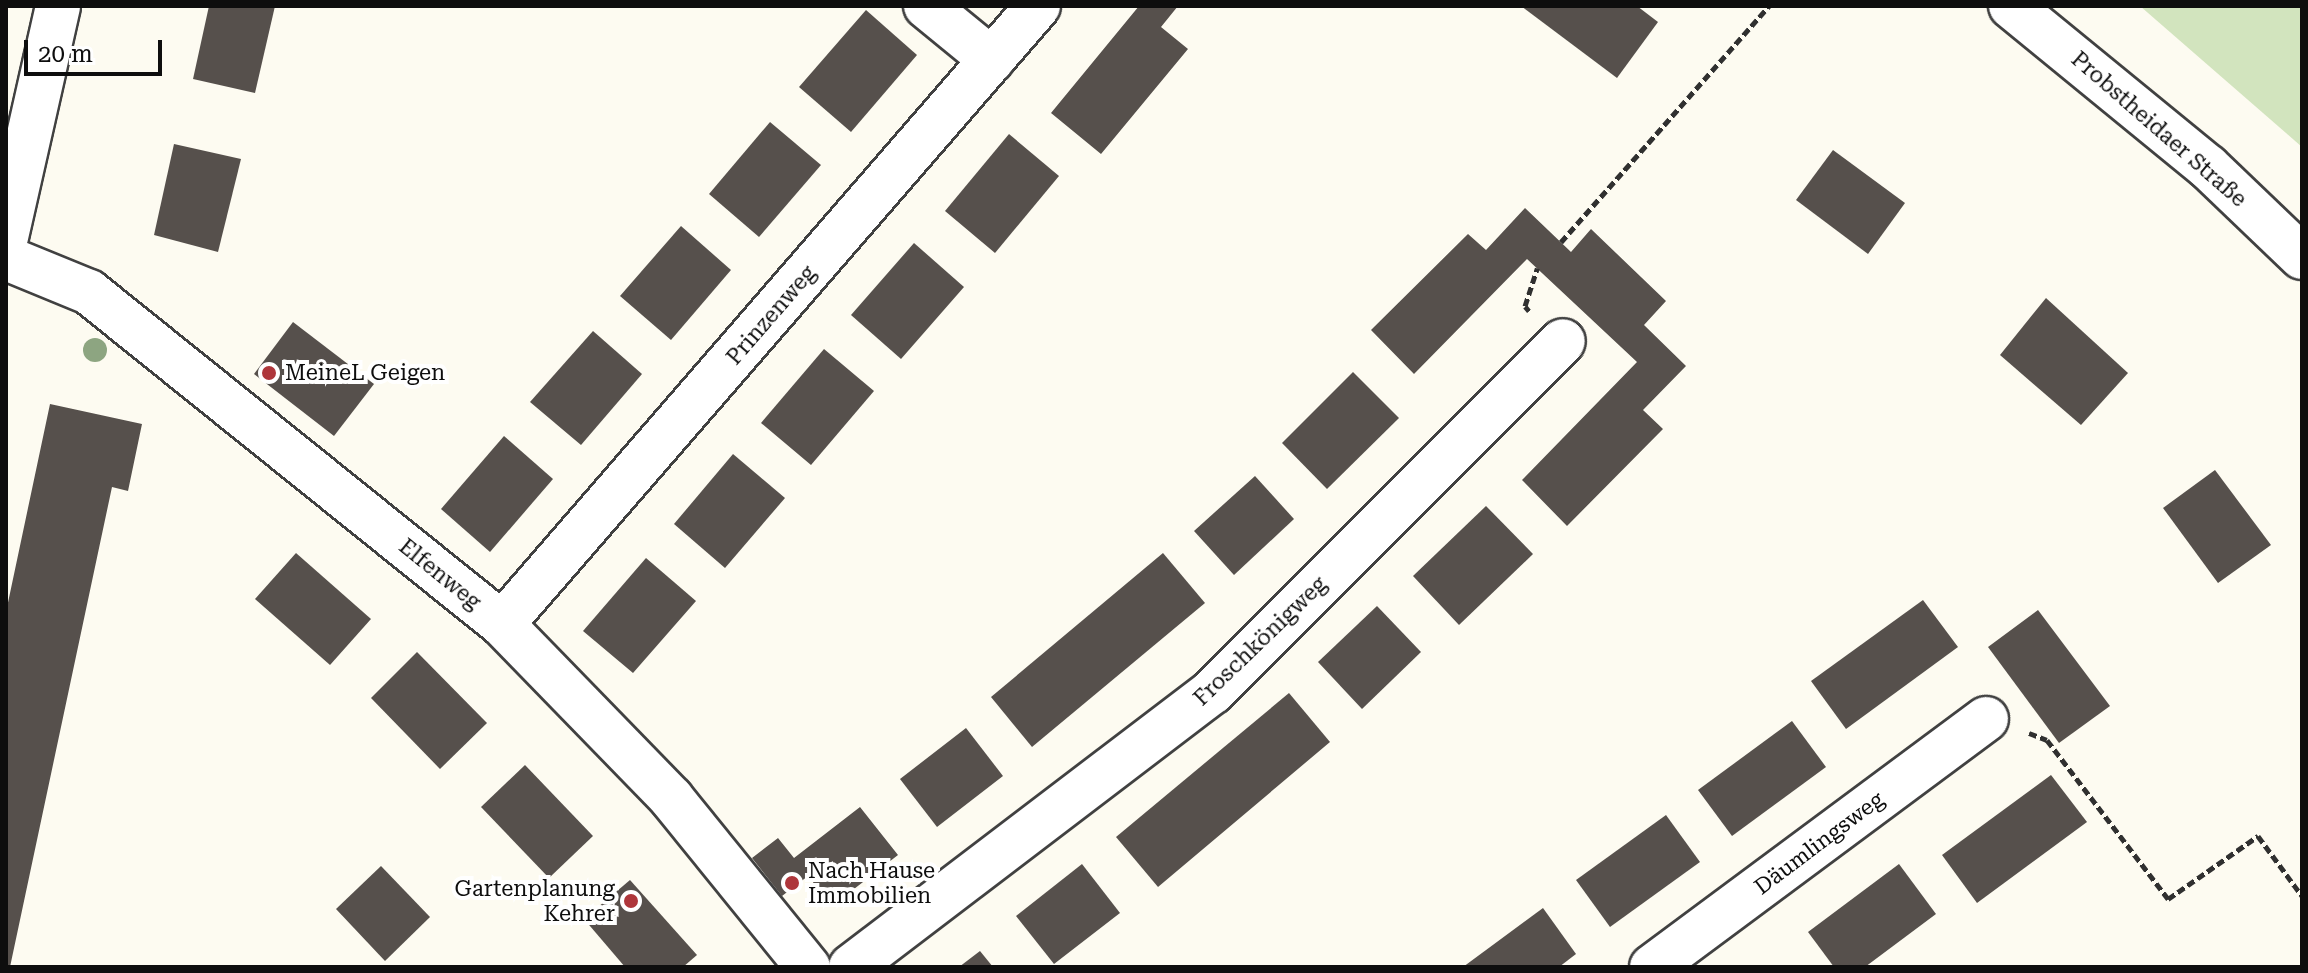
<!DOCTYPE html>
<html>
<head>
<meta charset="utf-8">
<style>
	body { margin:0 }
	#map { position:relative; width:2308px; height:973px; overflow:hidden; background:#fdfbf1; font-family:"Roboto Serif",serif }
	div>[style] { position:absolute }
	.green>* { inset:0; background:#d2e4be }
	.building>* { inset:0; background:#56504c }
	.path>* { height:5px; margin-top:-2.5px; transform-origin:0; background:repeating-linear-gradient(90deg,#303030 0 8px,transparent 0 12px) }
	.roads { filter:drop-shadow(2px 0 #414141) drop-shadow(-2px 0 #414141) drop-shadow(0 2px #414141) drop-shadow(0 -2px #414141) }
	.minor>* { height:44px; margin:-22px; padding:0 22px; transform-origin:22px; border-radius:22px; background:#fff }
	.tertiary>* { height:44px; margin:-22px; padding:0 22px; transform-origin:22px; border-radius:22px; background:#fff }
	.trees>* { width:24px; height:24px; margin:-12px; border-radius:50%; background:#8da581 }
	.dots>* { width:22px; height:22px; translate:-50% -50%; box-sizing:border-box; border:4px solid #fff; border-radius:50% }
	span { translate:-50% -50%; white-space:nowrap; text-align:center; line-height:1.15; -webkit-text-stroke:8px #fff; paint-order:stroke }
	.street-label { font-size:22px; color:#0e0e0e }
	.poi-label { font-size:22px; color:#0e0e0e }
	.left { translate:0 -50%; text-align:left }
	.right { translate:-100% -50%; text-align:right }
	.frame { position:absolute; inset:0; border:8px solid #0e0e0e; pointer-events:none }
	.scale { position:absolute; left:24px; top:40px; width:138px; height:36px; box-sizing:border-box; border:4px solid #0e0e0e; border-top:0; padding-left:10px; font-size:24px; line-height:28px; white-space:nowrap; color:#0e0e0e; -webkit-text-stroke:6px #fff; paint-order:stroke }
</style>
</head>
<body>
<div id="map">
	<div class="green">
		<div style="clip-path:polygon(2140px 6px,2302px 6px,2302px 147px)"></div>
	</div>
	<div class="building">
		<div style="clip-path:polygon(209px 6px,275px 6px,255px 93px,193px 79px)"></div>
		<div style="clip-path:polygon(1139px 6px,1178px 6px,1161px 27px,1188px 49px,1101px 154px,1051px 113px)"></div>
		<div style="clip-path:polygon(1521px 6px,1637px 6px,1658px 22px,1617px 78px)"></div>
		<div style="clip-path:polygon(866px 10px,917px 55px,851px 132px,799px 87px)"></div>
		<div style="clip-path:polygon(770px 122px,821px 165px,759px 237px,709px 194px)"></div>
		<div style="clip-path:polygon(1009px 134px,1059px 176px,995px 253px,945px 211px)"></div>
		<div style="clip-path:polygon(174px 144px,241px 159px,218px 252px,154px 235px)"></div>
		<div style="clip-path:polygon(1833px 150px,1905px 203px,1868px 254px,1796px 200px)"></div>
		<div style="clip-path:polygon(1525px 208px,1571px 252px,1591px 229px,1666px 301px,1644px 325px,1686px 366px,1643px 410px,1663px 429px,1567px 526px,1522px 480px,1637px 362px,1527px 259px,1414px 374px,1371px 330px,1468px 234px,1486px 250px)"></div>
		<div style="clip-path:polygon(681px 226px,731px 270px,671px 340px,620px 296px)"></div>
		<div style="clip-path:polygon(914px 243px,964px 287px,901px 359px,851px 315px)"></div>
		<div style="clip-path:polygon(2046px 298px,2128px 373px,2081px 425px,2000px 355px)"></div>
		<div style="clip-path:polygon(293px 322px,374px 384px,334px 436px,254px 374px)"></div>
		<div style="clip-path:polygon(593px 331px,642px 374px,581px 445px,530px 402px)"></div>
		<div style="clip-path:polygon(824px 349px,874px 391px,811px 465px,761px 423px)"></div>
		<div style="clip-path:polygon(1353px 372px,1399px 418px,1327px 489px,1282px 443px)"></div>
		<div style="clip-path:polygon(50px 404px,142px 424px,128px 491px,112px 487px,10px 967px,6px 967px,6px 612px)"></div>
		<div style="clip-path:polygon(504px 436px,553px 479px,490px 552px,441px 509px)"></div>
		<div style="clip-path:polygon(733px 454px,785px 498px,725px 568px,674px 524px)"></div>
		<div style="clip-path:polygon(2215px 470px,2271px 545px,2218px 583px,2163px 508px)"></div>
		<div style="clip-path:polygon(1255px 476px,1294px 519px,1234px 575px,1194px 531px)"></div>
		<div style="clip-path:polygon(1486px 506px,1533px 554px,1459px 625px,1413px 576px)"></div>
		<div style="clip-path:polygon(296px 553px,371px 619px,330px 665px,255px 599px)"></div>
		<div style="clip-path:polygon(1163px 553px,1205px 603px,1032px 747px,991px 697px)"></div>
		<div style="clip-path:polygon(646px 558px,696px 601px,633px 673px,583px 631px)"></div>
		<div style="clip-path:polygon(1923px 600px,1958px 647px,1846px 729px,1811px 681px)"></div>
		<div style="clip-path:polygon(1377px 606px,1421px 652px,1362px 709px,1318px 662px)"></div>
		<div style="clip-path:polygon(2038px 610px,2110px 706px,2059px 743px,1988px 647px)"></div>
		<div style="clip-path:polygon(417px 652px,487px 723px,440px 769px,371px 698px)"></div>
		<div style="clip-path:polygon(1289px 693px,1330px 742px,1158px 887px,1116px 837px)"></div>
		<div style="clip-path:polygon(1792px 721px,1826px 767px,1732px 836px,1698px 790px)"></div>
		<div style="clip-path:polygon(966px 728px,1003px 776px,937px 827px,900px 779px)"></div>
		<div style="clip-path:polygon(525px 765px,593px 836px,549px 878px,481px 807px)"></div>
		<div style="clip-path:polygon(2051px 775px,2087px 822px,1977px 903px,1942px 855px)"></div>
		<div style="clip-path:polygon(860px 807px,898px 855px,832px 906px,808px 876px,782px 896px,752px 858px,778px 838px,794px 858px)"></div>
		<div style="clip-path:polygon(1666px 815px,1700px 862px,1610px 927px,1576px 880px)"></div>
		<div style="clip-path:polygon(1082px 864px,1120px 913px,1054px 964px,1016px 916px)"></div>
		<div style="clip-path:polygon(1899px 864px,1936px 914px,1865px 967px,1834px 967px,1808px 932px)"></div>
		<div style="clip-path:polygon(381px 866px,430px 917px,385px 961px,336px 909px)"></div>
		<div style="clip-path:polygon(630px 880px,697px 955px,683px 967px,625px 967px,584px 919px)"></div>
		<div style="clip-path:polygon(1543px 908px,1576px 954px,1559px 967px,1463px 967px)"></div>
		<div style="clip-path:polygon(980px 951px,993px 967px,959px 967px)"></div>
	</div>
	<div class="path">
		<div style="left:1561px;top:242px;width:315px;rotate:-48.6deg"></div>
		<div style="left:1529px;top:311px;width:6px;rotate:-129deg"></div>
		<div style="left:1525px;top:306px;width:40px;rotate:-72deg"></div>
		<div style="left:2029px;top:733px;width:19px;rotate:21deg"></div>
		<div style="left:2047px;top:740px;width:200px;rotate:52.7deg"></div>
		<div style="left:2168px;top:899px;width:110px;rotate:-35deg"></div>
		<div style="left:2258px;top:836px;width:74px;rotate:53.7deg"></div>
	</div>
	<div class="roads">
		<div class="minor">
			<div style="left:926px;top:6px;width:85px;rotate:39.3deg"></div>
			<div style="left:6px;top:237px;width:237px;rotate:-77.3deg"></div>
			<div style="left:6px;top:258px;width:90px;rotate:22.3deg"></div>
			<div style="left:89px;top:292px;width:530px;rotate:38.79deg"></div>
			<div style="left:502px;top:624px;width:243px;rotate:45.8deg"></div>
			<div style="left:671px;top:798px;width:218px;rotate:51deg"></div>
			<div style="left:502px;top:624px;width:818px;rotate:-49.06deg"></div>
			<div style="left:851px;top:967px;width:454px;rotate:-37.3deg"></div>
			<div style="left:1212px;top:692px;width:496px;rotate:-45deg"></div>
			<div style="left:1652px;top:967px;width:416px;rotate:-36.6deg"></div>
		</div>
		<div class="tertiary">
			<div style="left:2011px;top:6px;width:254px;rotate:39.3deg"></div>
			<div style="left:2208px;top:167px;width:130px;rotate:43.8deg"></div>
		</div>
	</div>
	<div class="trees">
		<div style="left:95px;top:350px"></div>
	</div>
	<div class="dots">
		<div style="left:269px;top:373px;background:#ae363b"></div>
		<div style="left:792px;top:883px;background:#ae363b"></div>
		<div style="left:631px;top:901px;background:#ae363b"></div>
	</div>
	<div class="street-label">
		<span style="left:2159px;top:129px;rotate:41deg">Probstheidaer Straße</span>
		<span style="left:771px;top:315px;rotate:-49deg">Prinzenweg</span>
		<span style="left:440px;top:574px;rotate:39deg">Elfenweg</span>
		<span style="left:1260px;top:641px;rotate:-44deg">Froschkönigweg</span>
		<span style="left:1819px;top:843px;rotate:-37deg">Däumlingsweg</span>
	</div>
	<div class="poi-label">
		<span class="left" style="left:285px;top:373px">MeineL Geigen</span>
		<span class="left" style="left:808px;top:883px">Nach Hause<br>Immobilien</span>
		<span class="right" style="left:615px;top:901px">Gartenplanung<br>Kehrer</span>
	</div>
	<div class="frame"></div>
	<div class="scale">20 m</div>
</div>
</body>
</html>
